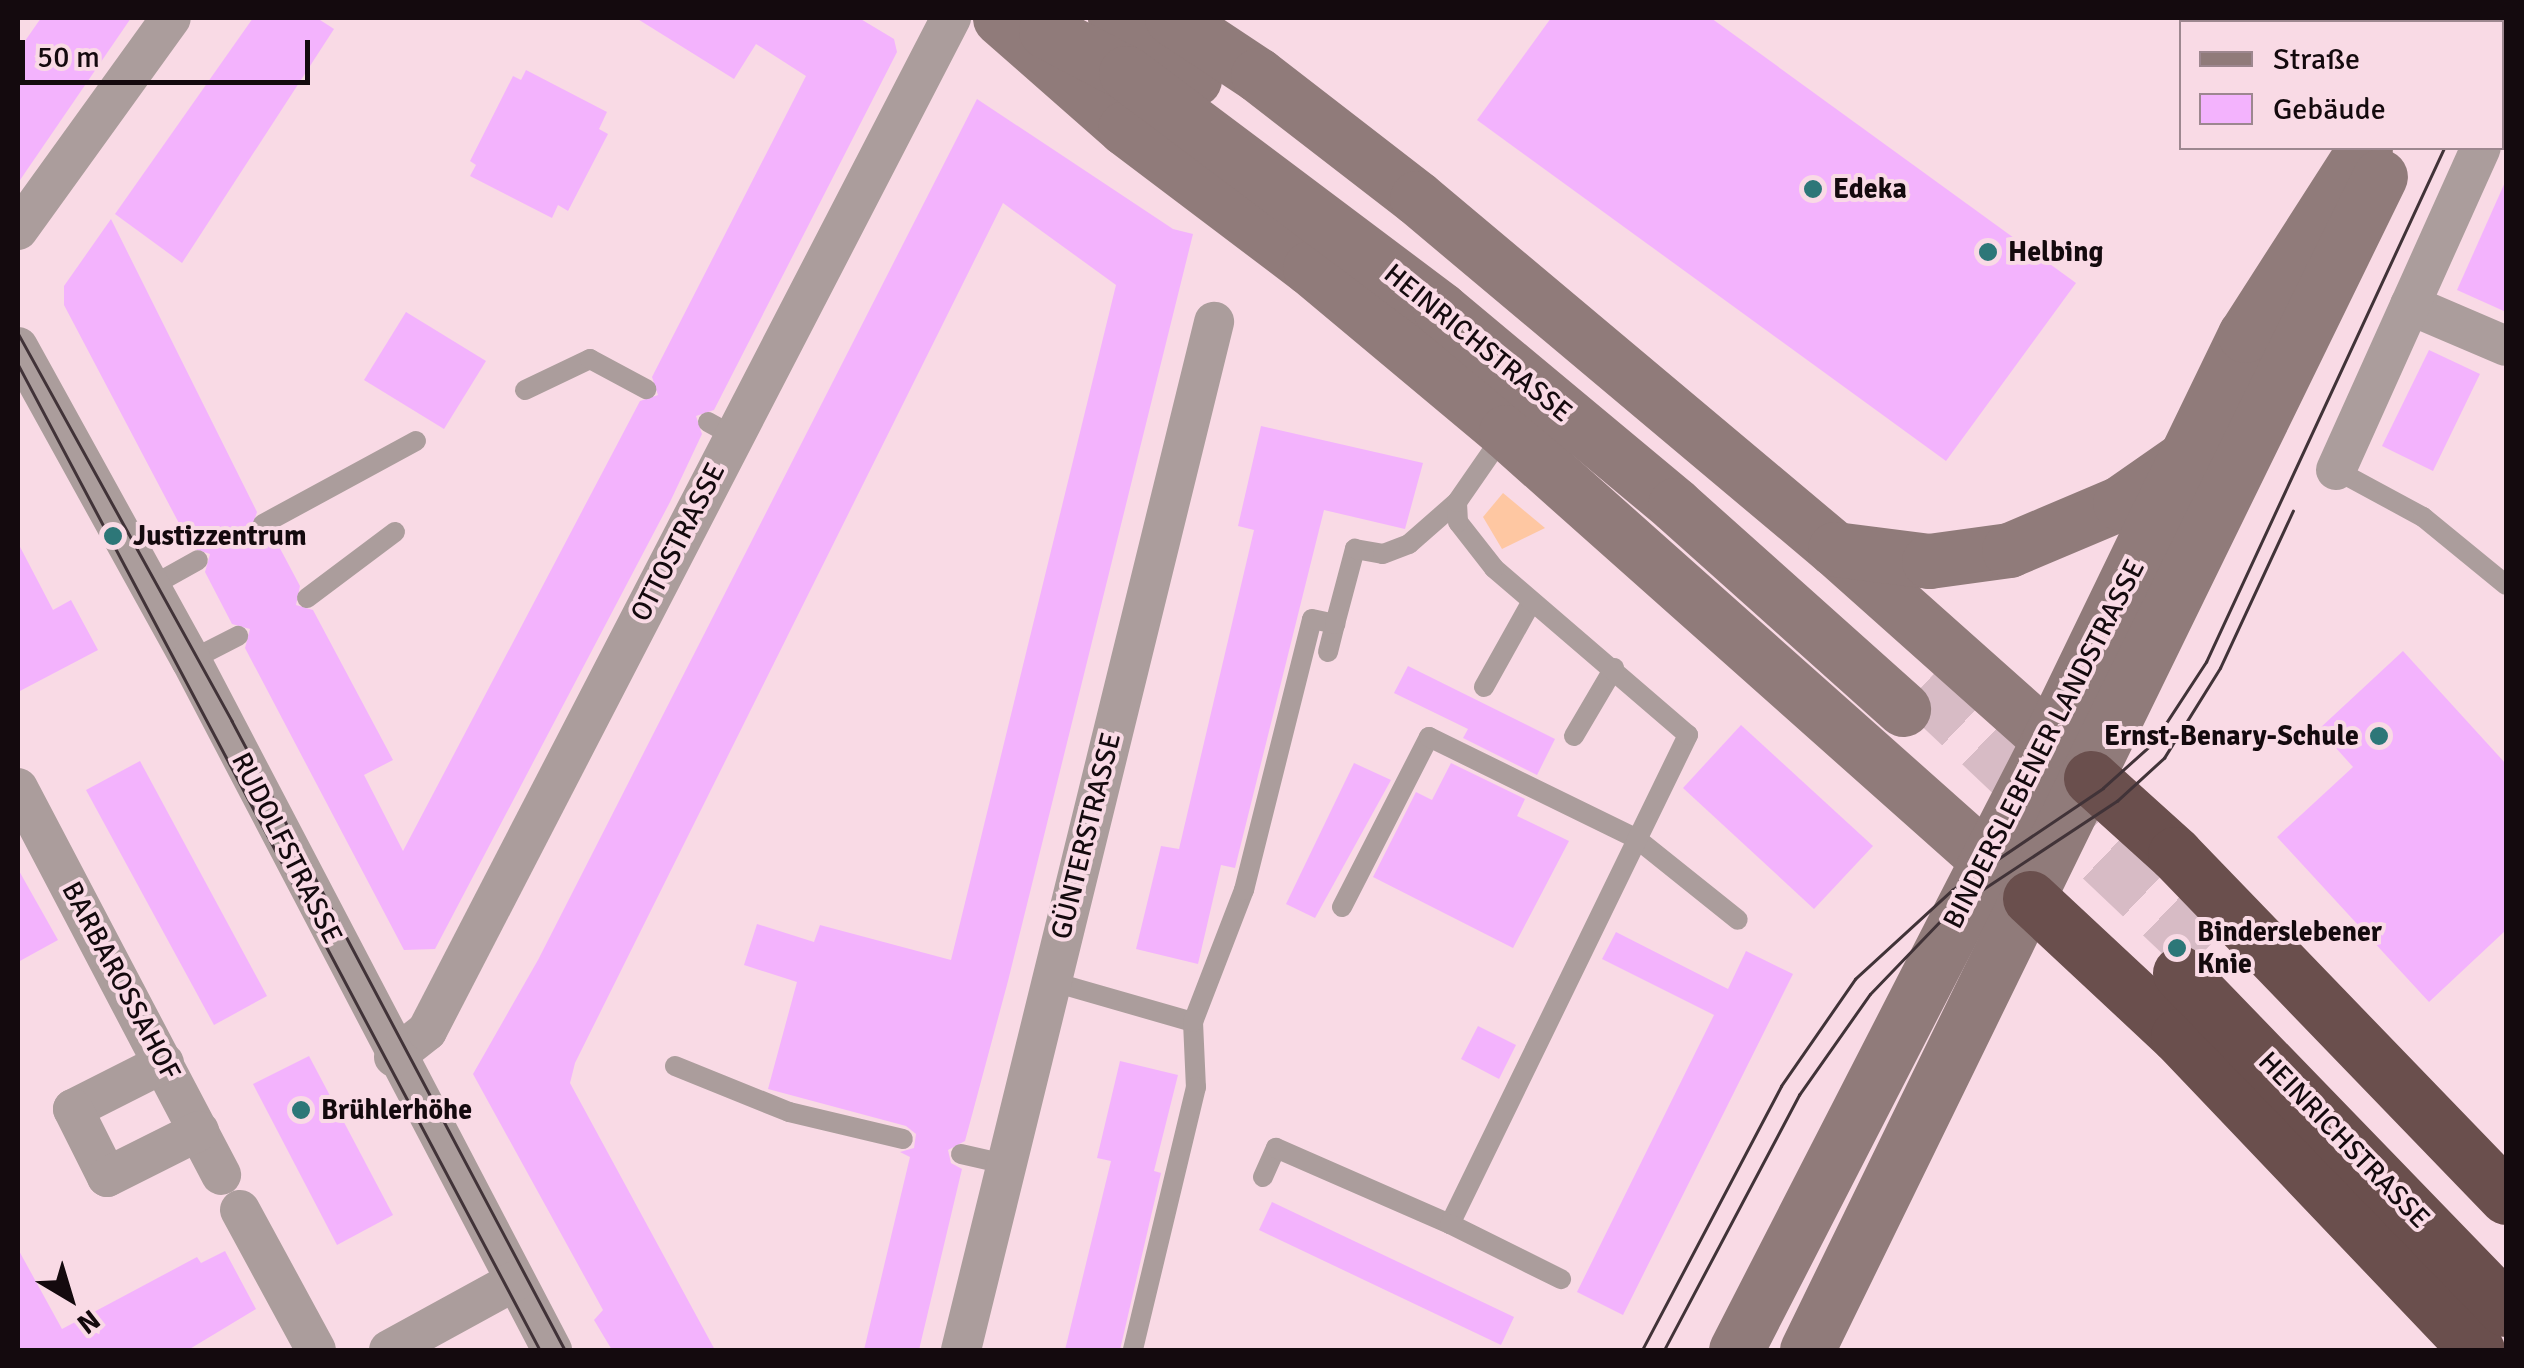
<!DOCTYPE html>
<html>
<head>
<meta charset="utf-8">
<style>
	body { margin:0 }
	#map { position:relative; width:2524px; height:1368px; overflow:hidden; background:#f9dae5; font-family:Signika,sans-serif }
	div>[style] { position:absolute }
	.green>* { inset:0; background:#fec7a2 }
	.building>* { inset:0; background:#f3b3fd }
	.secondary-tunnel>* { height:55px; margin-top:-27.5px; transform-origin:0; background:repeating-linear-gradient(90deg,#d7bbc5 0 55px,transparent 0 83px) }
	.lane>* { height:20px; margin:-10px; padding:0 10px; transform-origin:10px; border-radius:10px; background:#ab9d9c }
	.street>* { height:40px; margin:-20px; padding:0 20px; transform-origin:20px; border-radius:20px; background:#ab9d9c }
	.secondary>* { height:55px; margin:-27.5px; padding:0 27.5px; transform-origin:27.5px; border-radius:27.5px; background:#907b7a }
	.highway>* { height:55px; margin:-27.5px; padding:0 27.5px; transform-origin:27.5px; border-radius:27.5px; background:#6a4f4d }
	.tram>* { height:2.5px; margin:-1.25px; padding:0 1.25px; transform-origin:1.25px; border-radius:1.25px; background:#413338 }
	.dots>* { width:28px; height:28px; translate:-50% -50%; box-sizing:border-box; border:5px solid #f9dae5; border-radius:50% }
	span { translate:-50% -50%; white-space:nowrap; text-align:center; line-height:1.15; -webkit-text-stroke:8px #f9dae5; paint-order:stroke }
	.poi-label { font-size:28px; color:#140a0e; font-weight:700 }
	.left { translate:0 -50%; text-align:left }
	.right { translate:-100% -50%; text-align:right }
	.street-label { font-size:28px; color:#140a0e }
	.frame { position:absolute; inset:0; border:20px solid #140a0e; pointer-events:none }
	.legend { position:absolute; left:2179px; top:20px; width:325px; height:130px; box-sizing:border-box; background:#f9dae5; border:2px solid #9d878f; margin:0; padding:12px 18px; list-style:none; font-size:30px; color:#140a0e }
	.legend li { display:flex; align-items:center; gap:20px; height:50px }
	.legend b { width:50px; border:2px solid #9d878f }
	.north { position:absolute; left:20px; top:1248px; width:100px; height:100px; -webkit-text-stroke:8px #f9dae5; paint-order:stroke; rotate:142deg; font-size:28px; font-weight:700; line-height:40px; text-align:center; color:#140a0e }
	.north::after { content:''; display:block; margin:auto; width:35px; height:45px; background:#140a0e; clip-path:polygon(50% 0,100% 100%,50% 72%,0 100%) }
	.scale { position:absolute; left:20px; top:40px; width:290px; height:45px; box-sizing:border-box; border:5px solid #140a0e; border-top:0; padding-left:12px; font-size:30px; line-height:35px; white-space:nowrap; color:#140a0e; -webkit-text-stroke:8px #f9dae5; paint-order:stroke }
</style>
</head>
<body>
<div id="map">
	<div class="green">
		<div style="clip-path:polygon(1503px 493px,1545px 528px,1502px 549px,1483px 517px)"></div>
	</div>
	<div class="building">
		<div style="clip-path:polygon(41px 18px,131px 18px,18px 183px,18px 51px)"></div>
		<div style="clip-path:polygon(253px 18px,317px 18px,334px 29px,182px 263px,115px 214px)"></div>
		<div style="clip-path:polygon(636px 18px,859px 18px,894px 39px,897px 52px,714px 410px,696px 416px,702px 434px,670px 502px,435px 949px,404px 950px,245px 648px,250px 629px,232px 624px,205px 572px,210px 554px,192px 548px,64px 305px,64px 286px,111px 219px,257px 512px,251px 530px,275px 539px,300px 586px,296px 605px,313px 610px,393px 760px,364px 775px,403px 851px,640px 401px,658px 395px,652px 377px,806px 76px,756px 44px,734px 79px)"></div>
		<div style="clip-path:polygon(1551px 18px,1711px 18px,2076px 283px,1946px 461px,1477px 120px)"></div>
		<div style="clip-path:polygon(526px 70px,607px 112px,599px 129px,608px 134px,568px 211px,558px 205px,552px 218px,470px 176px,476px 165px,470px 161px,513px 76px,521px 80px)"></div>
		<div style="clip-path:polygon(977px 99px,1173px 229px,1193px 234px,1008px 981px,965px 1141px,948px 1150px,951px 1163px,962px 1169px,919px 1350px,864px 1350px,910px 1157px,900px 1152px,914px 1148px,916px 1134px,906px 1126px,768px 1089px,797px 982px,744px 965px,757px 924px,814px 942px,820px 925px,951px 960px,1116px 285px,1003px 203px,575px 1063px,570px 1083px,715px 1350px,612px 1350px,594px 1320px,603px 1310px,473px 1074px,538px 960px)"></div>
		<div style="clip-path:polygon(2506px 180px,2506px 312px,2457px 290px)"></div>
		<div style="clip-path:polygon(406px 312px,486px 361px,444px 429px,364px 380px)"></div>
		<div style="clip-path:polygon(2429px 350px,2480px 374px,2433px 471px,2382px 446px)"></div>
		<div style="clip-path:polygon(1261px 426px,1423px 463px,1405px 529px,1324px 510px,1235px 868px,1221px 865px,1198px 964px,1136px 949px,1161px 846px,1179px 849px,1254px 530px,1238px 526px)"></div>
		<div style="clip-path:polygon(18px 543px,53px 610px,71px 600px,98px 650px,18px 692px)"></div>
		<div style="clip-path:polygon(2403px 651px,2506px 764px,2506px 930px,2429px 1002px,2277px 837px,2353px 767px,2319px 729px)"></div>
		<div style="clip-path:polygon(1408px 666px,1555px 739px,1537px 775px,1463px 738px,1468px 729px,1394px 693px)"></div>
		<div style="clip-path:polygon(1741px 725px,1873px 846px,1814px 909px,1683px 788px)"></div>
		<div style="clip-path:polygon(140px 761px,267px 996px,214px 1025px,86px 790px)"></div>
		<div style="clip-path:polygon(1354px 763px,1391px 780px,1315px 918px,1286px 904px)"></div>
		<div style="clip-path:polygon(1451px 763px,1525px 799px,1517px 816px,1569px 841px,1513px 948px,1373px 877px,1416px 792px,1432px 800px)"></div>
		<div style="clip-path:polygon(18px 869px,58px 940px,18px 962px)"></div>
		<div style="clip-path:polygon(1616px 932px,1728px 989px,1746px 951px,1793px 974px,1623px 1315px,1577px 1292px,1714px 1015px,1602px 959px)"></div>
		<div style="clip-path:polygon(1478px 1026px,1516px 1045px,1499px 1079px,1461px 1059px)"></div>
		<div style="clip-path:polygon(309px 1056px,393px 1215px,337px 1245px,253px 1084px)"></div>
		<div style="clip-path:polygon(1120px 1061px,1178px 1075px,1154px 1171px,1161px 1173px,1120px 1350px,1065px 1350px,1111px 1161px,1097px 1158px)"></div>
		<div style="clip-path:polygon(1272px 1202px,1514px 1317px,1501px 1345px,1259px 1230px)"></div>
		<div style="clip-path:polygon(18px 1249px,62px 1329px,197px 1257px,201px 1263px,225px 1251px,256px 1309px,188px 1350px,18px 1350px)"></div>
	</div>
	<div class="secondary-tunnel">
		<div style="left:1921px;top:687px;width:387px;rotate:43.4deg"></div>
	</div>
	<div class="lane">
		<div style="left:525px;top:390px;width:72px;rotate:-25.5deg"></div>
		<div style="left:590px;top:359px;width:64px;rotate:28.2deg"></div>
		<div style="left:708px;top:422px;width:29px;rotate:29deg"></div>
		<div style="left:2336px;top:470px;width:99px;rotate:28.4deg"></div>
		<div style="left:2423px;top:517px;width:107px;rotate:39.3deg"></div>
		<div style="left:263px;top:524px;width:174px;rotate:-28.5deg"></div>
		<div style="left:148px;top:588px;width:57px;rotate:-29.2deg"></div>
		<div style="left:307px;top:598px;width:110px;rotate:-36.9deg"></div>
		<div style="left:1328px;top:652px;width:29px;rotate:-76deg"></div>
		<div style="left:191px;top:660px;width:53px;rotate:-27.1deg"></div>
		<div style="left:1484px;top:687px;width:98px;rotate:-60.8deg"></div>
		<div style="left:1574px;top:736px;width:79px;rotate:-59.5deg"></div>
		<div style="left:1342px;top:907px;width:191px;rotate:-62.9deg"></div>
		<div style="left:1429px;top:737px;width:232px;rotate:26.1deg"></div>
		<div style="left:1637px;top:839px;width:129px;rotate:38.7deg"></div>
		<div style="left:1050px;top:981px;width:149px;rotate:16deg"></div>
		<div style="left:1193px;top:1022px;width:65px;rotate:87.4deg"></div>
		<div style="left:1196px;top:1087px;width:270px;rotate:103.5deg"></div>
		<div style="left:1193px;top:1022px;width:142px;rotate:-68.9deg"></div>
		<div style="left:1244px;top:890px;width:279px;rotate:-75.9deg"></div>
		<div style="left:1312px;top:619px;width:24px;rotate:12deg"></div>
		<div style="left:1335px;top:624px;width:78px;rotate:-75.1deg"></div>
		<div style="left:1355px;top:549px;width:28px;rotate:10deg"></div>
		<div style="left:1383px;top:554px;width:28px;rotate:-21deg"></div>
		<div style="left:1409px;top:544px;width:64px;rotate:-41.2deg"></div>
		<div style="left:675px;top:1066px;width:123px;rotate:22deg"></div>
		<div style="left:789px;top:1112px;width:117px;rotate:13.3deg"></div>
		<div style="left:961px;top:1154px;width:45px;rotate:12.8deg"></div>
		<div style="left:1263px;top:1177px;width:32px;rotate:-66deg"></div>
		<div style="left:1276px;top:1148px;width:190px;rotate:23.6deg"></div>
		<div style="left:1450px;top:1224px;width:544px;rotate:-64.05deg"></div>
		<div style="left:1688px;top:735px;width:256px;rotate:-139.3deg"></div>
		<div style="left:1494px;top:568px;width:58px;rotate:-128deg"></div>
		<div style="left:1458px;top:522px;width:20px;rotate:-93deg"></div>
		<div style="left:1457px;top:502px;width:83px;rotate:-55.3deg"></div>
		<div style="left:1450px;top:1224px;width:124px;rotate:26.4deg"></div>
	</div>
	<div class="street">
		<div style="left:2502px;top:102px;width:12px;rotate:-70deg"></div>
		<div style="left:18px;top:230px;width:261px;rotate:-54.2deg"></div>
		<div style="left:2410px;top:305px;width:104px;rotate:23.1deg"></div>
		<div style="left:18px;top:347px;width:358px;rotate:61.1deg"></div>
		<div style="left:191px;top:660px;width:779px;rotate:62.38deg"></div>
		<div style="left:2336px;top:470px;width:353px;rotate:-65.8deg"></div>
		<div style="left:18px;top:788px;width:437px;rotate:62.3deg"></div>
		<div style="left:394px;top:1057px;width:42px;rotate:-38.2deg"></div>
		<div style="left:427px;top:1031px;width:1141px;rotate:-62.65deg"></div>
		<div style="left:164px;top:1063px;width:102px;rotate:153.2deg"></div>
		<div style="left:73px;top:1109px;width:76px;rotate:63.4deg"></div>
		<div style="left:107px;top:1177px;width:103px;rotate:-26.6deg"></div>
		<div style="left:240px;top:1210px;width:159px;rotate:61.5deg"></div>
		<div style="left:389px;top:1350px;width:144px;rotate:-28.7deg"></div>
		<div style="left:961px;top:1350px;width:1059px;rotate:-76.17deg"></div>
	</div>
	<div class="secondary">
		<div style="left:1000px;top:18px;width:167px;rotate:41.3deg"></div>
		<div style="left:1125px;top:128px;width:232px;rotate:37.1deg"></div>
		<div style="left:1310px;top:268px;width:256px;rotate:39.9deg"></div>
		<div style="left:1506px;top:432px;width:679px;rotate:41.65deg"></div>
		<div style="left:1115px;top:18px;width:100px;rotate:37.7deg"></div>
		<div style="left:1172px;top:18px;width:103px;rotate:33.5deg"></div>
		<div style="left:1258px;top:75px;width:201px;rotate:37.7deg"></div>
		<div style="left:1417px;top:198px;width:546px;rotate:40.02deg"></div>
		<div style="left:1835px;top:549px;width:320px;rotate:41.7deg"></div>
		<div style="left:2449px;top:22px;width:5px;rotate:-53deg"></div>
		<div style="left:1046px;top:31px;width:90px;rotate:27.7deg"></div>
		<div style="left:1126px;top:73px;width:393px;rotate:36.9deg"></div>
		<div style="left:1440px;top:309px;width:306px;rotate:39.8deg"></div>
		<div style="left:1675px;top:505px;width:306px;rotate:41.8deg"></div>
		<div style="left:1835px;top:549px;width:95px;rotate:7.3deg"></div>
		<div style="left:1929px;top:561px;width:81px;rotate:-7.8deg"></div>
		<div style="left:2009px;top:550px;width:121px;rotate:-22.9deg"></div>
		<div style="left:2120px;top:503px;width:80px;rotate:-34.9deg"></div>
		<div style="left:1736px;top:1350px;width:686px;rotate:-62.84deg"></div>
		<div style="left:2049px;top:740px;width:450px;rotate:-64.2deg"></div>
		<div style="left:2245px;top:335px;width:222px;rotate:-57.3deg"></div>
		<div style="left:1807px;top:1350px;width:1306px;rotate:-63.98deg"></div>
	</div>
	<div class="highway">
		<div style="left:2091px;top:778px;width:113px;rotate:42.1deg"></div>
		<div style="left:2175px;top:854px;width:477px;rotate:46deg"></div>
		<div style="left:2030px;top:898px;width:202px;rotate:43deg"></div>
		<div style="left:2178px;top:1036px;width:434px;rotate:46.4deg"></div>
		<div style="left:2180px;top:973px;width:468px;rotate:45.9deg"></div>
	</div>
	<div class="tram">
		<div style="left:2501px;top:22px;width:5px;rotate:-53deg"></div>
		<div style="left:2502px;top:54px;width:12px;rotate:-70deg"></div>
		<div style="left:18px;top:333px;width:443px;rotate:61.1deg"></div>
		<div style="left:232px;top:721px;width:712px;rotate:62.1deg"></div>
		<div style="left:18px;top:364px;width:1116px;rotate:62.1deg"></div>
		<div style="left:1642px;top:1350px;width:298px;rotate:-62.2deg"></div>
		<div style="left:1781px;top:1086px;width:130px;rotate:-55.3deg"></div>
		<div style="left:1855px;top:979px;width:132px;rotate:-42.5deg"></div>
		<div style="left:1952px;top:890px;width:182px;rotate:-34deg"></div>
		<div style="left:2103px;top:788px;width:67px;rotate:-42deg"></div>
		<div style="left:2153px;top:743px;width:97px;rotate:-56.8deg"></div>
		<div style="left:2206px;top:662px;width:566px;rotate:-65.15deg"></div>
		<div style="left:1664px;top:1350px;width:289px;rotate:-62.1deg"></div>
		<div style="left:1799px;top:1095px;width:123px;rotate:-54.9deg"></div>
		<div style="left:1870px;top:994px;width:115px;rotate:-46.1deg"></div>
		<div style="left:1950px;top:911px;width:200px;rotate:-33.4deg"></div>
		<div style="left:2117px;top:801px;width:64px;rotate:-42.5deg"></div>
		<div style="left:2164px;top:758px;width:106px;rotate:-58.1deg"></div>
		<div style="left:2220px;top:668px;width:173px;rotate:-65.1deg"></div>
	</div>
	<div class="dots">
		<div style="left:1813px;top:189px;background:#2d7778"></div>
		<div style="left:1988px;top:252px;background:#2d7778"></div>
		<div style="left:113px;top:536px;background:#2d7778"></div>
		<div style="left:2379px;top:736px;background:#2d7778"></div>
		<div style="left:2177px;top:948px;background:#2d7778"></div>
		<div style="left:301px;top:1110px;background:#2d7778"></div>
	</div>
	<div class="poi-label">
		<span class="left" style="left:1833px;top:189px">Edeka</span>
		<span class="left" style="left:2008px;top:252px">Helbing</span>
		<span class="left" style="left:133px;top:536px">Justizzentrum</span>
		<span class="right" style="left:2359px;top:736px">Ernst-Benary-Schule</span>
		<span class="left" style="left:2197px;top:948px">Binderslebener<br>Knie</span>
		<span class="left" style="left:321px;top:1110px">Brühlerhöhe</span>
	</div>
	<div class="street-label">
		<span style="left:1478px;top:343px;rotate:39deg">HEINRICHSTRASSE</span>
		<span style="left:678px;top:542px;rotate:-63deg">OTTOSTRASSE</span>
		<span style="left:2044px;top:744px;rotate:-63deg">BINDERSLEBENER LANDSTRASSE</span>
		<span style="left:1086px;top:836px;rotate:-76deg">GÜNTERSTRASSE</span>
		<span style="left:287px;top:848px;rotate:63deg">RUDOLFSTRASSE</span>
		<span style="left:121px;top:981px;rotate:62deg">BARBAROSSAHOF</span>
		<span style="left:2344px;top:1140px;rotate:46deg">HEINRICHSTRASSE</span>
	</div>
	<div class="frame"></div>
	<ul class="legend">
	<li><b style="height:12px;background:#907b7a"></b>Straße</li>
	<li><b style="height:28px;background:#f3b3fd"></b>Gebäude</li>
	</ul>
	<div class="north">N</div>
	<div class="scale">50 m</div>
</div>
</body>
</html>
